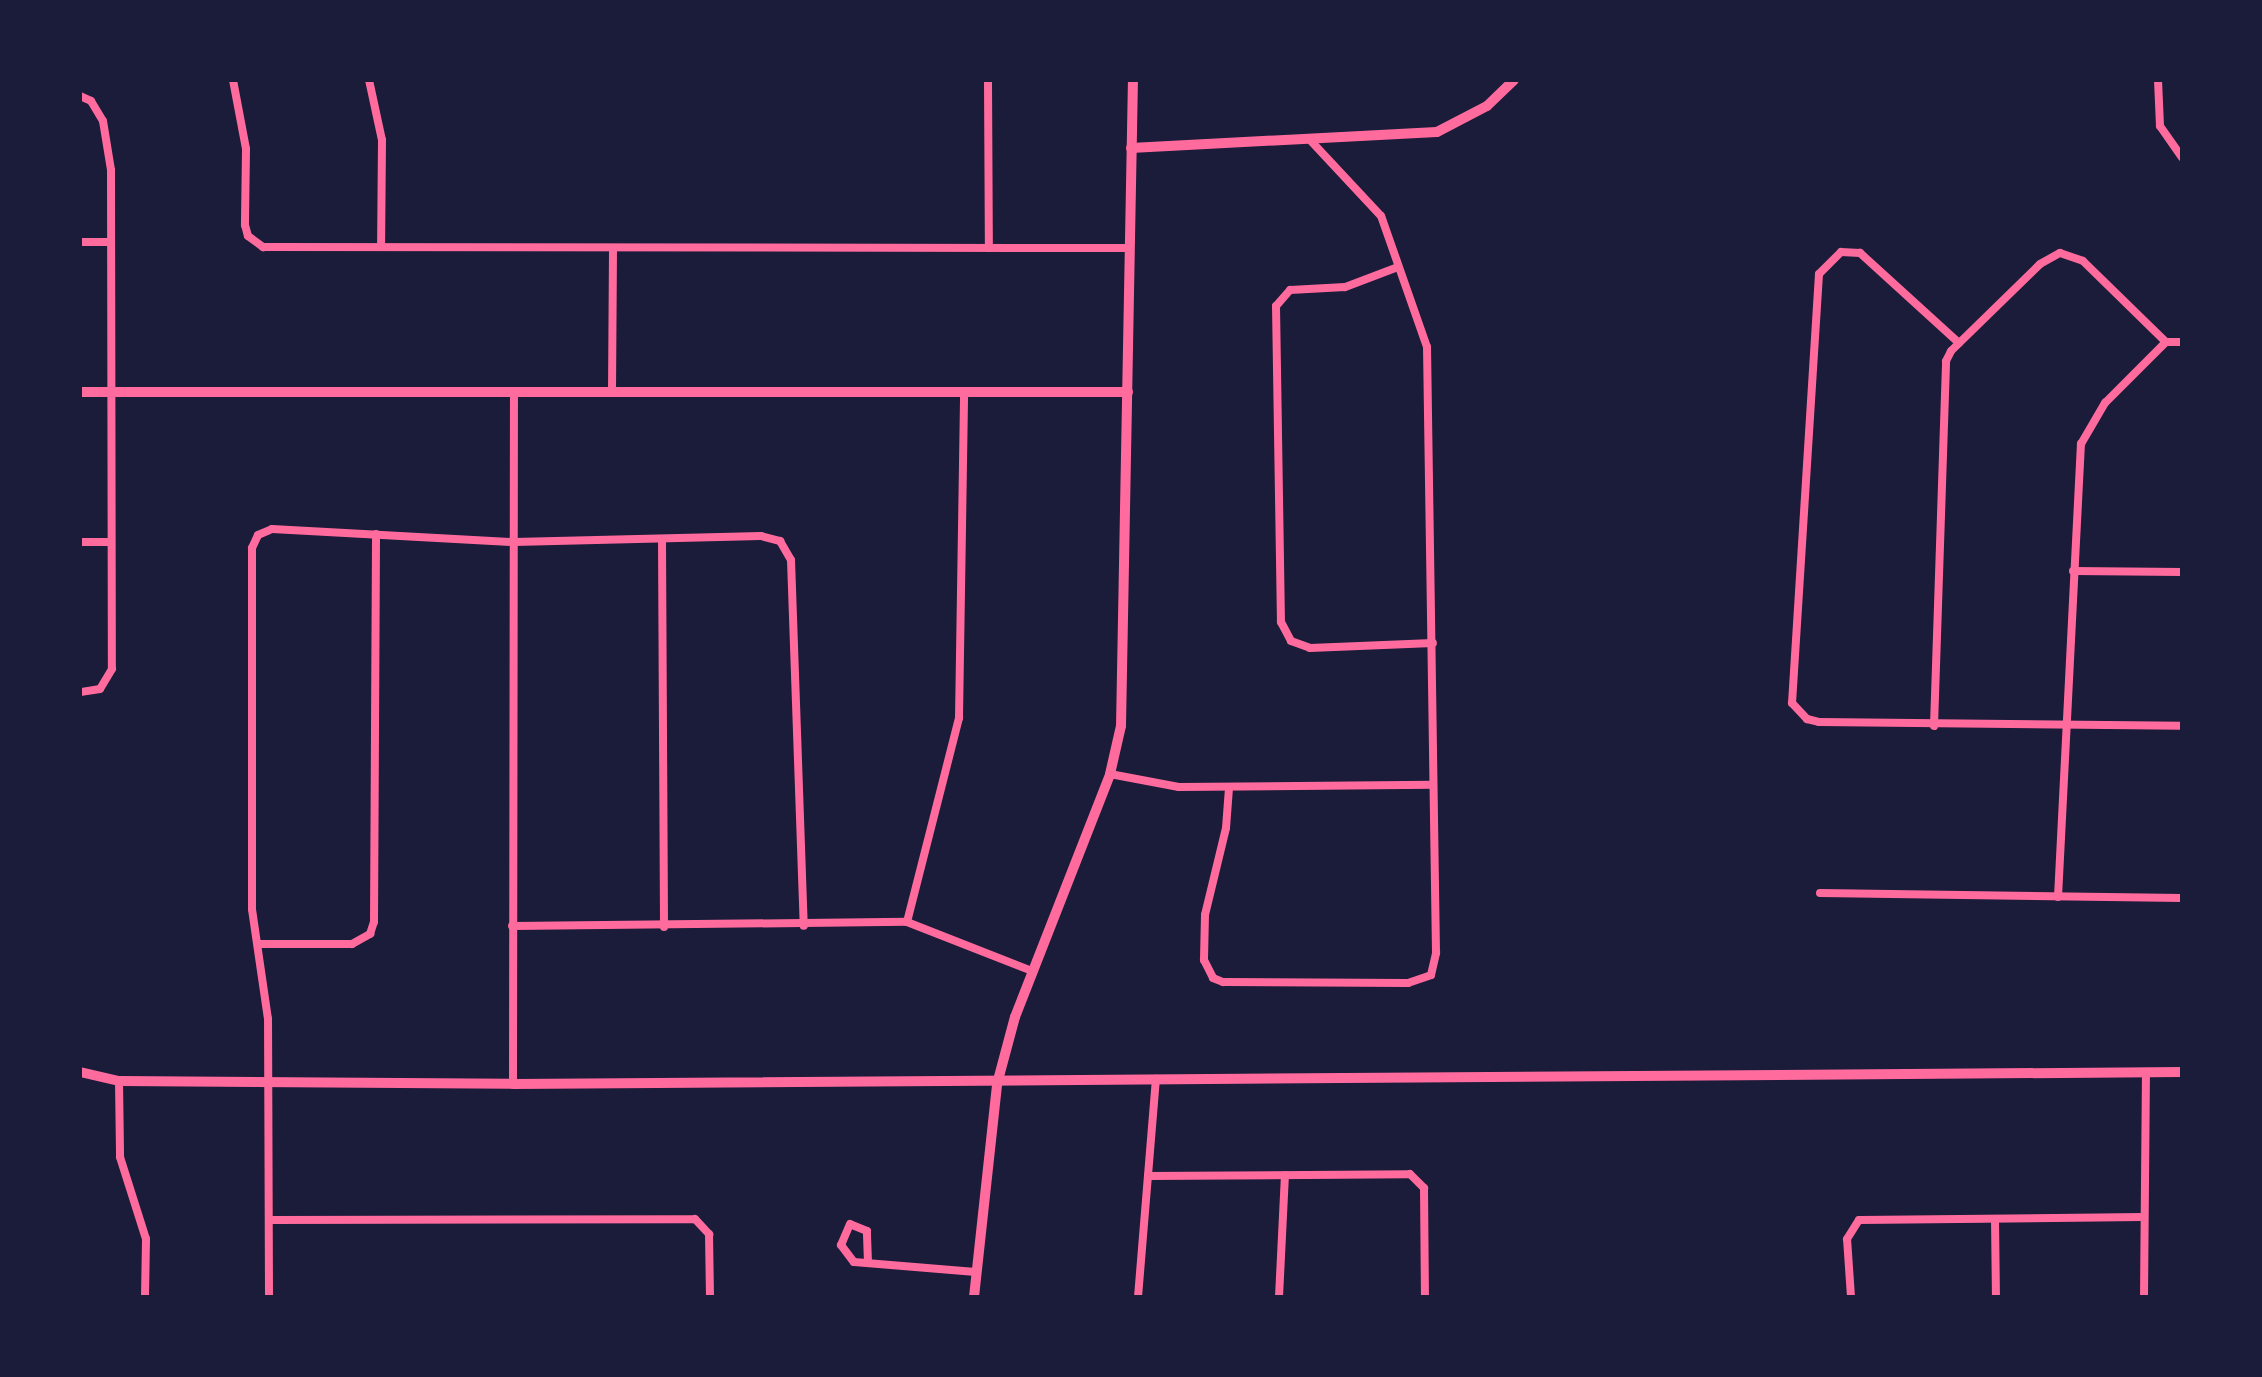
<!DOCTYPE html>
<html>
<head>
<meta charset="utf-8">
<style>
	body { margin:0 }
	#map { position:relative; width:2262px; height:1377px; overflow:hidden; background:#1b1b3a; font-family:Cabin,sans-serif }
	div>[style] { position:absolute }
	.minor>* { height:8px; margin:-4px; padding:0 4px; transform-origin:4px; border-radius:4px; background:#ff6b9d }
	.tertiary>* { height:10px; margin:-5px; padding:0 5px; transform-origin:5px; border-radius:5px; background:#ff6b9d }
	span { translate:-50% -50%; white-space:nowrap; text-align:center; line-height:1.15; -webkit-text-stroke:9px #1b1b3a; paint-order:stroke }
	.frame { position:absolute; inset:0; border:82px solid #1b1b3a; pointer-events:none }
</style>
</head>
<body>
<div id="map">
	<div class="minor">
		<div style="left:233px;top:80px;width:70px;rotate:79.3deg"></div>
		<div style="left:246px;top:149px;width:76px;rotate:90.8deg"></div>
		<div style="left:245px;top:225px;width:11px;rotate:75deg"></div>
		<div style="left:248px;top:236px;width:19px;rotate:36deg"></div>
		<div style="left:263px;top:247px;width:866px;rotate:0.07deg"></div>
		<div style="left:369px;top:80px;width:61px;rotate:77.8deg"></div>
		<div style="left:382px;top:140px;width:107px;rotate:90.5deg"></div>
		<div style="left:988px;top:80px;width:168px;rotate:89.7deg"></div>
		<div style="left:2158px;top:80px;width:46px;rotate:87.5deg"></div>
		<div style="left:2160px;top:126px;width:38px;rotate:55deg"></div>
		<div style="left:80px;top:96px;width:12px;rotate:24deg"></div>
		<div style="left:91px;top:101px;width:23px;rotate:59deg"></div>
		<div style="left:103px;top:121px;width:50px;rotate:80.7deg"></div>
		<div style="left:111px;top:170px;width:499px;rotate:89.9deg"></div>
		<div style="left:112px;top:669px;width:23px;rotate:121deg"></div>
		<div style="left:100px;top:689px;width:20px;rotate:171deg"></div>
		<div style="left:80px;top:242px;width:31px"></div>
		<div style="left:1398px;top:267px;width:57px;rotate:159.3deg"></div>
		<div style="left:1345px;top:287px;width:55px;rotate:176.9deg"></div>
		<div style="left:1290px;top:290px;width:21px;rotate:131deg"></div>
		<div style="left:1276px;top:306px;width:316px;rotate:89.1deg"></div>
		<div style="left:1281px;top:622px;width:21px;rotate:62deg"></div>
		<div style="left:1291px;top:641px;width:20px;rotate:20deg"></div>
		<div style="left:1310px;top:648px;width:123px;rotate:-2.3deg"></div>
		<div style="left:1959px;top:343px;width:134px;rotate:-137.7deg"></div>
		<div style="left:1860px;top:253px;width:19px;rotate:-177deg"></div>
		<div style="left:1841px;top:252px;width:31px;rotate:135deg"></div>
		<div style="left:1819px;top:274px;width:430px;rotate:93.6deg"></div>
		<div style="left:1792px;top:703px;width:22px;rotate:47deg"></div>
		<div style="left:1807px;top:719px;width:12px;rotate:14deg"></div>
		<div style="left:1819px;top:722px;width:363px;rotate:0.6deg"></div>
		<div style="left:612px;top:392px;width:144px;rotate:-89.6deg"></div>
		<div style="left:662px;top:541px;width:386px;rotate:89.7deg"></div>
		<div style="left:80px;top:542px;width:31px"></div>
		<div style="left:2073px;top:571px;width:109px;rotate:0.5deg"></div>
		<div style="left:1934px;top:726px;width:365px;rotate:-88.1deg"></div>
		<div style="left:1946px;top:361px;width:11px;rotate:-63deg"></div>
		<div style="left:1951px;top:351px;width:124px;rotate:-44.3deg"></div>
		<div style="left:2040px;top:264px;width:23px;rotate:-29deg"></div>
		<div style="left:2060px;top:253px;width:24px;rotate:19deg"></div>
		<div style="left:2083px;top:261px;width:116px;rotate:44.3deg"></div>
		<div style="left:2166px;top:342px;width:16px"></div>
		<div style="left:1110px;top:774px;width:70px;rotate:10.7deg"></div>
		<div style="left:1179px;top:787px;width:254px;rotate:-0.5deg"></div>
		<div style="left:1229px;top:788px;width:40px;rotate:94.3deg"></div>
		<div style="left:1226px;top:828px;width:89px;rotate:103.6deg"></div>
		<div style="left:1205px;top:915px;width:45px;rotate:91.3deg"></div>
		<div style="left:1204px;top:960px;width:20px;rotate:63deg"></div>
		<div style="left:1213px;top:978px;width:11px;rotate:22deg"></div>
		<div style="left:1223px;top:982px;width:185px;rotate:0.3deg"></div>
		<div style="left:1408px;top:983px;width:24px;rotate:-19deg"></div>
		<div style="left:1431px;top:975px;width:23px;rotate:-77deg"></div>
		<div style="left:1436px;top:953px;width:606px;rotate:-90.85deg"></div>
		<div style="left:1427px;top:347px;width:139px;rotate:-109.3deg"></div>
		<div style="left:1381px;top:216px;width:103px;rotate:-133deg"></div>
		<div style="left:1820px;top:893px;width:362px;rotate:0.8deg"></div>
		<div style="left:2058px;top:897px;width:454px;rotate:-87.1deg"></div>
		<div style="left:2081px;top:444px;width:48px;rotate:-59.7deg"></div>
		<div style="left:2105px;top:403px;width:86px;rotate:-45deg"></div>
		<div style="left:907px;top:922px;width:211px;rotate:-75.7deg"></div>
		<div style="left:959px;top:718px;width:324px;rotate:-89.1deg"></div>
		<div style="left:512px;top:926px;width:395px;rotate:-0.6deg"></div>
		<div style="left:907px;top:922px;width:134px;rotate:21.4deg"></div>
		<div style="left:258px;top:944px;width:94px"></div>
		<div style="left:352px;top:944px;width:21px;rotate:-29deg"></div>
		<div style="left:370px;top:934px;width:13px;rotate:-72deg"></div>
		<div style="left:374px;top:922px;width:388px;rotate:-89.7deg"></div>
		<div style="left:119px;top:1081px;width:76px;rotate:89.2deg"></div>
		<div style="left:120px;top:1157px;width:86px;rotate:72.4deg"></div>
		<div style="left:146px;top:1239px;width:58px;rotate:91deg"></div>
		<div style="left:513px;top:1084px;width:692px;rotate:-89.92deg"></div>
		<div style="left:1148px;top:1176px;width:262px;rotate:-0.4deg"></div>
		<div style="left:1410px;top:1174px;width:20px;rotate:45deg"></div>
		<div style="left:1424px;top:1188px;width:109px;rotate:89.5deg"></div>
		<div style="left:1995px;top:1219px;width:78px;rotate:89.3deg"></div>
		<div style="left:270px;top:1220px;width:425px;rotate:-0.1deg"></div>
		<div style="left:695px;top:1219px;width:21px;rotate:47deg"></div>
		<div style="left:709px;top:1234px;width:63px;rotate:89.1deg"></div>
		<div style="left:868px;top:1263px;width:32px;rotate:-92deg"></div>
		<div style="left:867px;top:1231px;width:18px;rotate:-158deg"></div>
		<div style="left:850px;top:1224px;width:23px;rotate:113deg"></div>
		<div style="left:841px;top:1245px;width:21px;rotate:53deg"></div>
		<div style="left:854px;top:1262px;width:122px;rotate:4.7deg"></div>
		<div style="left:269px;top:1297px;width:278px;rotate:-90.2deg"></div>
		<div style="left:268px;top:1019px;width:111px;rotate:-98.3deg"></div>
		<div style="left:252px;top:909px;width:361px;rotate:-90deg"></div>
		<div style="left:252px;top:548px;width:14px;rotate:-65deg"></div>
		<div style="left:258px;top:535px;width:15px;rotate:-23deg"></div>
		<div style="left:272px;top:529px;width:242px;rotate:3.1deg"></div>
		<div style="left:514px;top:542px;width:247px;rotate:-1.4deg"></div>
		<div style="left:761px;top:536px;width:20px;rotate:15deg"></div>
		<div style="left:780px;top:541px;width:22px;rotate:60deg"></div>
		<div style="left:791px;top:560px;width:366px;rotate:88deg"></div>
		<div style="left:1138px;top:1297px;width:219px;rotate:-85.3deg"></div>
		<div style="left:1279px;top:1297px;width:122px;rotate:-87.2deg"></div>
		<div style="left:1851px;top:1297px;width:58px;rotate:-93.9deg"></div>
		<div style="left:1847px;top:1239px;width:22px;rotate:-58deg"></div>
		<div style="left:1859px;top:1220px;width:284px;rotate:-0.6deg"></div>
		<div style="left:2144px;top:1297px;width:224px;rotate:-89.5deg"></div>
	</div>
	<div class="tertiary">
		<div style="left:1131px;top:148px;width:306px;rotate:-3deg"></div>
		<div style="left:1437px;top:132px;width:56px;rotate:-27.5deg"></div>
		<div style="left:1487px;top:106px;width:37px;rotate:-44deg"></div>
		<div style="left:80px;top:392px;width:1048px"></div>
		<div style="left:80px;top:1072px;width:40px;rotate:13deg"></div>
		<div style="left:119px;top:1081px;width:394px;rotate:0.4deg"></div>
		<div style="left:513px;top:1084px;width:1669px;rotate:-0.41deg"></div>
		<div style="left:974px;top:1297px;width:214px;rotate:-83.8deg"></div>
		<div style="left:997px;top:1084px;width:69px;rotate:-75deg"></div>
		<div style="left:1015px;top:1017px;width:261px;rotate:-68.6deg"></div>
		<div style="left:1110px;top:774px;width:49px;rotate:-77.1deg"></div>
		<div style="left:1121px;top:726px;width:646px;rotate:-88.94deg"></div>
	</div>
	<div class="frame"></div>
</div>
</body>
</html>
